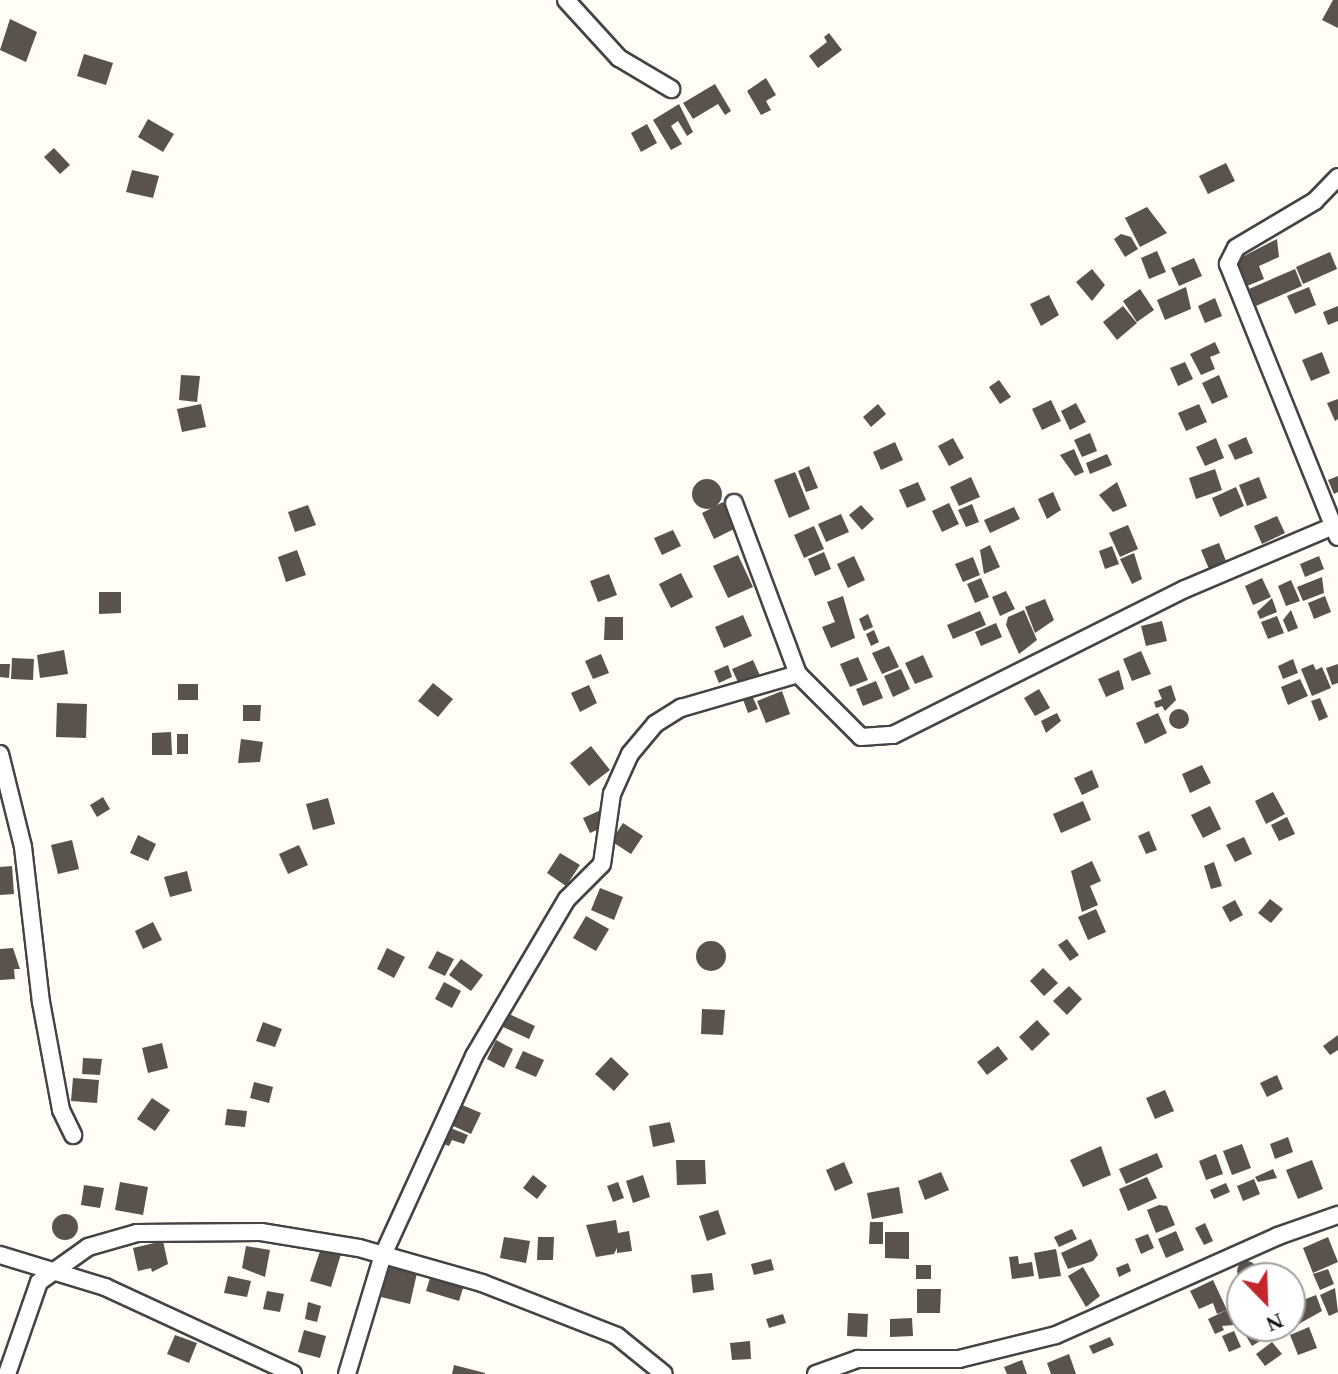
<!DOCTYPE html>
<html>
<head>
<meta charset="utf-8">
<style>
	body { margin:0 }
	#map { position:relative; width:1338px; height:1374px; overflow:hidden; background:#fffdf5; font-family:Georgia,serif }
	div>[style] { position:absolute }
	.building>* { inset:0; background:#5a524d }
	.round { border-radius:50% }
	.roads { filter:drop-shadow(2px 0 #444) drop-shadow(-2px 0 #444) drop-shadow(0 2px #444) drop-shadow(0 -2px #444) }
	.street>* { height:16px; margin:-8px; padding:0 8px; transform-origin:8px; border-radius:8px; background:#fff }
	span { translate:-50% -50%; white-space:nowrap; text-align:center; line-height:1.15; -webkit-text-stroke:8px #fff; paint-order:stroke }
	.north { position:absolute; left:1226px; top:1262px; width:80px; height:80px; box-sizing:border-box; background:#fff; border:2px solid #a0a0a0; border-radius:50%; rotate:157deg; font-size:22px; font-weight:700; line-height:32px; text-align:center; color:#111 }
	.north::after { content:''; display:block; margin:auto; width:28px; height:36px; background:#c4262e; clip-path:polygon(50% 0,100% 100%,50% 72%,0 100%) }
</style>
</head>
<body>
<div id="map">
	<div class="building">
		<div style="clip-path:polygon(1333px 0,1338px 0,1338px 28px,1322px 20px)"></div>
		<div style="clip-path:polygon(10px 19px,37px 32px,26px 62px,0 50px)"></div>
		<div style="clip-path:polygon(829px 33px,842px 50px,818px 68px,809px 56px,827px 42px,824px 37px)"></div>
		<div style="clip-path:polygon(84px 54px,113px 63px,106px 85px,77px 76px)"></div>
		<div style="clip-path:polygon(766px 78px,776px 95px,766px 101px,771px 110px,761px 115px,747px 91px)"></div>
		<div style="clip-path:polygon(715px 84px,731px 111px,725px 115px,718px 104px,693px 119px,683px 103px)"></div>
		<div style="clip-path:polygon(679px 104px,693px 132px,687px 136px,678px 121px,671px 126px,682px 144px,671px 150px,653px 120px)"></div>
		<div style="clip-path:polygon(148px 119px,174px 134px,163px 152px,138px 137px)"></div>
		<div style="clip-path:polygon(647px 124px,657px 143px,641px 152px,631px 133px)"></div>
		<div style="clip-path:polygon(54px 148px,70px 165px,60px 174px,44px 157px)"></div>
		<div style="clip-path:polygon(1226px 163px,1235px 181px,1208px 194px,1199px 176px)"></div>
		<div style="clip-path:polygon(132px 170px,159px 176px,153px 198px,126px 192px)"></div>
		<div style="clip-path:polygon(1147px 207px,1167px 233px,1140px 247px,1125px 218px)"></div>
		<div style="clip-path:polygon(1121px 234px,1131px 237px,1138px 249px,1125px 257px,1114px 239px)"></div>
		<div style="clip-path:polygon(1277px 239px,1279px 257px,1259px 266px,1264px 279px,1247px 286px,1236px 260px)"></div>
		<div style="clip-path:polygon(1157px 251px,1166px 272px,1149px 279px,1141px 258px)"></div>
		<div style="clip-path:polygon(1330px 252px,1337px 269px,1303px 284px,1296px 267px)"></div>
		<div style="clip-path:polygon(1194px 258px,1202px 276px,1179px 286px,1171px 268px)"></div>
		<div style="clip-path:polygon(1092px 269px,1105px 285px,1092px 301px,1076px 282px)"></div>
		<div style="clip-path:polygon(1295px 269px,1302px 286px,1256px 306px,1249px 289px)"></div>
		<div style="clip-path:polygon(1186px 287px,1191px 309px,1165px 320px,1157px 300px)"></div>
		<div style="clip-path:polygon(1309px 287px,1316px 305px,1295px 314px,1287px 296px)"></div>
		<div style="clip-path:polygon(1140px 289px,1154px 310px,1137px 322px,1123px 301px)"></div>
		<div style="clip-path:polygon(1049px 295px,1059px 315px,1041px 326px,1030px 304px)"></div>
		<div style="clip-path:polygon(1215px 298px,1222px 316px,1205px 323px,1198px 306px)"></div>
		<div style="clip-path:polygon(1123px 306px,1137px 323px,1117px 340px,1103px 322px)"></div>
		<div style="clip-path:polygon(1338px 306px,1338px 321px,1328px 325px,1323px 312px)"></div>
		<div style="clip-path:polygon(1215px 342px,1220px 353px,1210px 357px,1215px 369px,1201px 375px,1190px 354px)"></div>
		<div style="clip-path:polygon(1322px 352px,1330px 373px,1311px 381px,1302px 360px)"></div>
		<div style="clip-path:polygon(1185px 362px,1193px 379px,1178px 386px,1170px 368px)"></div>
		<div style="clip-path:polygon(181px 375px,200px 376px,197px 402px,179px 400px)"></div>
		<div style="clip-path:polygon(1219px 375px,1228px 397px,1212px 404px,1202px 383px)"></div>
		<div style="clip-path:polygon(999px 380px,1011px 397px,1000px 404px,989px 387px)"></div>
		<div style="clip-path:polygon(1338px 399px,1338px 419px,1335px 421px,1327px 403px)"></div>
		<div style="clip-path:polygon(1051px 400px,1061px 421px,1042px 430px,1032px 409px)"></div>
		<div style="clip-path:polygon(1076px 403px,1086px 422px,1070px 430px,1061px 411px)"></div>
		<div style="clip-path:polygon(201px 404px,206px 427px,182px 432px,177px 409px)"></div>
		<div style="clip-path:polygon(878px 404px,886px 414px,871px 427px,863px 417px)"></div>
		<div style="clip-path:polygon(1199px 404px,1207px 422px,1186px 431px,1178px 413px)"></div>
		<div style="clip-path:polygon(1090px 433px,1097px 451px,1082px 457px,1074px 440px)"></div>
		<div style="clip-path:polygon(1246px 437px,1253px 453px,1235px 460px,1228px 445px)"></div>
		<div style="clip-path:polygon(953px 438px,964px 458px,949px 466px,938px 446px)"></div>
		<div style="clip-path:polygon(1216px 438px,1224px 458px,1205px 466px,1196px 447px)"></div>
		<div style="clip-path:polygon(895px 442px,903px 460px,881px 470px,873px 452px)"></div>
		<div style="clip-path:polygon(1074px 449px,1084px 472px,1075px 476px,1060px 455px)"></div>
		<div style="clip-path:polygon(1107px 454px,1112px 465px,1090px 474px,1086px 463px)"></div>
		<div style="clip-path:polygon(809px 466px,818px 488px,806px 492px,798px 471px)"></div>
		<div style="clip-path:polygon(1215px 469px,1222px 490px,1196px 499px,1189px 478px)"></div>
		<div style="clip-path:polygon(795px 472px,810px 509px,789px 518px,774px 480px)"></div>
		<div style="clip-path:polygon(1338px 476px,1338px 492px,1334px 494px,1328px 480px)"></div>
		<div style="clip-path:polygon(971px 477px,980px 497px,959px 506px,950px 487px)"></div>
		<div style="clip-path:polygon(1259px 477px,1267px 498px,1247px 506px,1239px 485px)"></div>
		<div class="round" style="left:692px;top:479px;width:30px;height:30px"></div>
		<div style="clip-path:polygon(918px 482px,926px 500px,907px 508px,899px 490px)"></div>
		<div style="clip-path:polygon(1117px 482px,1127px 506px,1113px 512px,1099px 495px)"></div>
		<div style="clip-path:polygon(1236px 487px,1244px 506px,1220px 517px,1212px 498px)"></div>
		<div style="clip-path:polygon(1053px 492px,1061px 510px,1047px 519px,1038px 499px)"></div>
		<div style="clip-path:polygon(723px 502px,736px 528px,714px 539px,702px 513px)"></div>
		<div style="clip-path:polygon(949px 503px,959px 524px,942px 532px,932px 511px)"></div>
		<div style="clip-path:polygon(972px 504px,979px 522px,966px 527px,958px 510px)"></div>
		<div style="clip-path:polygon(308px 505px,316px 525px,295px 532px,288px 512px)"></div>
		<div style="clip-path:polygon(861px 505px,874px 519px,862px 530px,849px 515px)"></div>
		<div style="clip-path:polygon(1014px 507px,1020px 519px,990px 533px,984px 520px)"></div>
		<div style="clip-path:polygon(841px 514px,849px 532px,826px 542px,818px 524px)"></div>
		<div style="clip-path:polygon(1277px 516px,1285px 533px,1262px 544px,1254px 526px)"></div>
		<div style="clip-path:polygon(1128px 525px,1138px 549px,1120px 557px,1109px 533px)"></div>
		<div style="clip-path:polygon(814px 526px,824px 549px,804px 558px,794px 535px)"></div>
		<div style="clip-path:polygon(673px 530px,681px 546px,662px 555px,654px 538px)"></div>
		<div style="clip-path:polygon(1219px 543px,1226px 561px,1209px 569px,1201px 550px)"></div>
		<div style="clip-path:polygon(990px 545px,1000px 567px,984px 574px,980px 550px)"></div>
		<div style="clip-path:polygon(1112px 546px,1119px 564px,1105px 569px,1099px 551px)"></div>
		<div style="clip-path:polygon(297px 550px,306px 575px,286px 582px,278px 557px)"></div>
		<div style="clip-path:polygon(824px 552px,831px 569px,815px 576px,808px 559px)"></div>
		<div style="clip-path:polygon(1134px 553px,1142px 579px,1132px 584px,1120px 559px)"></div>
		<div style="clip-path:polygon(738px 555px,753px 587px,728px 598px,713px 566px)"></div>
		<div style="clip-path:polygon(854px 556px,865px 580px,848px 588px,837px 564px)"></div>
		<div style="clip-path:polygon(1319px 556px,1324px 569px,1305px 577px,1300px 564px)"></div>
		<div style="clip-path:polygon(973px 557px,980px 575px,963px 582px,955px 564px)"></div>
		<div style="clip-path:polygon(681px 573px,693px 597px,671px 608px,659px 584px)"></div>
		<div style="clip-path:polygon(609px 574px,617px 595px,598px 602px,590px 581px)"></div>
		<div style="clip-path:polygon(1322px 577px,1324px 593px,1303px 601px,1297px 587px)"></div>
		<div style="clip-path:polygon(981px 578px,989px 597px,975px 603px,967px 584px)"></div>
		<div style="clip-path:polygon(1262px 578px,1271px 597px,1253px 605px,1245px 586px)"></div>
		<div style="clip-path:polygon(1291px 580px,1300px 601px,1286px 606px,1278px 586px)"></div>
		<div style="clip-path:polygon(1006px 591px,1015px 609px,1000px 616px,992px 597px)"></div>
		<div style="clip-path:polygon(99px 592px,121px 592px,121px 613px,99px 614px)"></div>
		<div style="clip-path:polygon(843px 596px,855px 638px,831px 648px,822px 627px,835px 622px,827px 602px)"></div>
		<div style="clip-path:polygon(1325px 596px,1331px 612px,1314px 619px,1308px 603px)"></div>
		<div style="clip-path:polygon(1272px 598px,1277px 612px,1260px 619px,1257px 612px)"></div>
		<div style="clip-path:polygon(1045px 599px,1054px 620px,1035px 633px,1025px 607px)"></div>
		<div style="clip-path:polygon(1024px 610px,1037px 640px,1019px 654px,1006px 625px,1008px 617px)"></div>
		<div style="clip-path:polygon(1291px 610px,1298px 628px,1288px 632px,1283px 620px)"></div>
		<div style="clip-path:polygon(980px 611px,986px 625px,953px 639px,947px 625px)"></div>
		<div style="clip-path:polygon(868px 614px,873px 627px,864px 631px,859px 619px)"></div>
		<div style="clip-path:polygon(743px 615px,752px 636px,724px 648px,715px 627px)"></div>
		<div style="clip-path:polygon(1277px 616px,1284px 633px,1268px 639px,1261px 622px)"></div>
		<div style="clip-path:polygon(605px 617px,623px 617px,623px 640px,604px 640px)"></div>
		<div style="clip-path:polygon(1162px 621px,1167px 641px,1146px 646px,1141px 626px)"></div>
		<div style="clip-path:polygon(996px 623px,1002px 637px,981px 646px,975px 632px)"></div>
		<div style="clip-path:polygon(874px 630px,879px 642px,871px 646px,866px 634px)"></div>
		<div style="clip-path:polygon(889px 646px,899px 667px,882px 674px,872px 653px)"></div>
		<div style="clip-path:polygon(64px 650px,68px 674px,40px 678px,37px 655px)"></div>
		<div style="clip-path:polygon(1141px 651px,1151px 674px,1132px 681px,1123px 659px)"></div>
		<div style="clip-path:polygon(601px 654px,609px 673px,593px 679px,585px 661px)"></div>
		<div style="clip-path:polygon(923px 655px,933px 677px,915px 684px,905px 663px)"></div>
		<div style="clip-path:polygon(858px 657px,868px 680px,850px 687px,840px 664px)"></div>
		<div style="clip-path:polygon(12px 658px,34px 659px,33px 680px,11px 679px)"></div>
		<div style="clip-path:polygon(1293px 659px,1298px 673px,1283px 679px,1278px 666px)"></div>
		<div style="clip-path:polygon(753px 660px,762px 680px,741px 689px,732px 669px)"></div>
		<div style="clip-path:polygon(0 664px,10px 664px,9px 678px,0 677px)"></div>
		<div style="clip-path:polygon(1313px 664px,1316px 670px,1322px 667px,1331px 688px,1312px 696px,1301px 669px)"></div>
		<div style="clip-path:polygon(1338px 664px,1338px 683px,1332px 685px,1326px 668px)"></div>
		<div style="clip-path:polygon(728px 665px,732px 677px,719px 683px,714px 671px)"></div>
		<div style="clip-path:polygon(901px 669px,910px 689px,893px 697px,884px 676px)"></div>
		<div style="clip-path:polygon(1119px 670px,1124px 689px,1106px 697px,1098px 679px)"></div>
		<div style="clip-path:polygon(1300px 679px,1308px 696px,1288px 705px,1281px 687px)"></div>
		<div style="clip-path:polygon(876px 681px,883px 698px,863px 706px,856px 689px)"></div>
		<div style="clip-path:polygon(433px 683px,453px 699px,438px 717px,418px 701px)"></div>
		<div style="clip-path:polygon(178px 684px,198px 684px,198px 700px,178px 700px)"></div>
		<div style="clip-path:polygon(589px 685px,597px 703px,580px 712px,571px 693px)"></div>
		<div style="clip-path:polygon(1171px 685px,1176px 700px,1165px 711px,1162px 706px,1156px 708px,1154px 702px,1162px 699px,1158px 690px)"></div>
		<div style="clip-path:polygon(1039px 689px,1050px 708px,1035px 716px,1024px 698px)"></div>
		<div style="clip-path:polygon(750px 691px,758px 709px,748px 713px,741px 694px)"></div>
		<div style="clip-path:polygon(782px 691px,790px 714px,766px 723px,757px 701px)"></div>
		<div style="clip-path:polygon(1320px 698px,1328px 717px,1319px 721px,1311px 701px)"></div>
		<div style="clip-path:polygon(57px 703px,87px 704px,86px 738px,56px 737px)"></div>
		<div style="clip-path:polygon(243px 705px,261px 705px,260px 721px,243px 721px)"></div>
		<div class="round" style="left:1169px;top:709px;width:20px;height:20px"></div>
		<div style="clip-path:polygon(1057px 713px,1061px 721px,1046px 733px,1041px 721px)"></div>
		<div style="clip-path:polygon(1158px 713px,1167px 733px,1145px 744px,1136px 723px)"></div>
		<div style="clip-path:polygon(171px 732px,172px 755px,152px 755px,152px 733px)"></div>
		<div style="clip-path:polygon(177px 734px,188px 734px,188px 754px,177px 754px)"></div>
		<div style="clip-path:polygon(241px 739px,263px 742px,260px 762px,238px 763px)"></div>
		<div style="clip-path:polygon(591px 746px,610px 770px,589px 786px,570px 763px)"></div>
		<div style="clip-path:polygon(1202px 765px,1211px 783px,1190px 793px,1182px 774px)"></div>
		<div style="clip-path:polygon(1092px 770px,1099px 787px,1082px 795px,1074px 778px)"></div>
		<div style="clip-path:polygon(1273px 792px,1285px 814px,1266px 824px,1255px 801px)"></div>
		<div style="clip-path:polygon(103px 797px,110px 809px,97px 817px,90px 805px)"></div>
		<div style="clip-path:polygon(328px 798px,335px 824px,313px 830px,306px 804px)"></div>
		<div style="clip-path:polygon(1083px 801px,1091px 820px,1061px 833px,1053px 814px)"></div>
		<div style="clip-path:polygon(1210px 806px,1221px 829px,1203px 838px,1191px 815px)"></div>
		<div style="clip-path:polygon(601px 810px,608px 825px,590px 833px,583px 818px)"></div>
		<div style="clip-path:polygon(1287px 817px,1295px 834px,1279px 841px,1271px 825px)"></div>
		<div style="clip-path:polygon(623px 823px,643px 836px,631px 854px,611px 841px)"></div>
		<div style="clip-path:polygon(1149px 831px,1157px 850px,1146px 854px,1138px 836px)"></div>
		<div style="clip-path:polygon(138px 835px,156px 844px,148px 861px,130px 853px)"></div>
		<div style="clip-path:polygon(1244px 837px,1252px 854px,1235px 862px,1226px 845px)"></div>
		<div style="clip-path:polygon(72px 840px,79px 869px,58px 874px,51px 845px)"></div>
		<div style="clip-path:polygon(299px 845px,308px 865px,288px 874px,279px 854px)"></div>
		<div style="clip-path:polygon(560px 853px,580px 865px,566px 886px,547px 873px)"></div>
		<div style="clip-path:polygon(1092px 861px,1101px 881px,1090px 886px,1098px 905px,1082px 912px,1071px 871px)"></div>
		<div style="clip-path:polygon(1214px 862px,1222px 886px,1211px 889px,1204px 866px)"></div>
		<div style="clip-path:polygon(12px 866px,14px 894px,0 895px,0 867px)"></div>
		<div style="clip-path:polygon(187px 871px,192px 891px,170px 897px,164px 877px)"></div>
		<div style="clip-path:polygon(600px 888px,623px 897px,614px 920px,591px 910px)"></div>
		<div style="clip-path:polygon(1270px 899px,1283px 909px,1271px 923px,1258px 913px)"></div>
		<div style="clip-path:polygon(1235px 900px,1243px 915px,1230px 922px,1222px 907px)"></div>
		<div style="clip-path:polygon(1096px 909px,1106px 932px,1088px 940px,1078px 917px)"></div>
		<div style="clip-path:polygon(586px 916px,609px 929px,596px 951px,573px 938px)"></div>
		<div style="clip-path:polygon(153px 922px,162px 940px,143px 949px,135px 931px)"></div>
		<div style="clip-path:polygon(1067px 939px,1079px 955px,1070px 961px,1058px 945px)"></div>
		<div class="round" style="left:696px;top:941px;width:30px;height:30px"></div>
		<div style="clip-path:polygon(13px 948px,20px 969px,14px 969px,15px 979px,0 980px,0 949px)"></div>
		<div style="clip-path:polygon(387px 948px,405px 957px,394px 978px,377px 969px)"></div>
		<div style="clip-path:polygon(437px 951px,454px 959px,445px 976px,428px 968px)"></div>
		<div style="clip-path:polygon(461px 959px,483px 975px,471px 991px,449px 975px)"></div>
		<div style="clip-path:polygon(1043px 968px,1058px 983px,1044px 996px,1030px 981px)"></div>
		<div style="clip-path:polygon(444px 982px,461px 991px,452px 1008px,435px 999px)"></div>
		<div style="clip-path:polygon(1069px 986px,1082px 999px,1067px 1015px,1053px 1001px)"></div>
		<div style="clip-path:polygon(702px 1009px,725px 1010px,723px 1035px,701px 1034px)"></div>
		<div style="clip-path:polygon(507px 1013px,535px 1026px,529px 1039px,501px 1026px)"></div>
		<div style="clip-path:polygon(1037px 1020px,1050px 1034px,1032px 1051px,1019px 1037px)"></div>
		<div style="clip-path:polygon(263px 1022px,282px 1029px,275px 1047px,256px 1041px)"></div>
		<div style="clip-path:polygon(1338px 1035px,1338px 1050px,1330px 1055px,1323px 1046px)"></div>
		<div style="clip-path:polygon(496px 1040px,513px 1049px,504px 1068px,487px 1059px)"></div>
		<div style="clip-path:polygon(162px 1043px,168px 1068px,148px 1073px,142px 1048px)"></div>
		<div style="clip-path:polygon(998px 1046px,1008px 1059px,987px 1075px,977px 1062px)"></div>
		<div style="clip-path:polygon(523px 1051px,544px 1060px,536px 1077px,515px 1068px)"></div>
		<div style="clip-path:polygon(611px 1057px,629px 1074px,614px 1091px,595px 1074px)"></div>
		<div style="clip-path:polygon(83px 1058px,102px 1059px,100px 1075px,82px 1074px)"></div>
		<div style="clip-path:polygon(1277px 1075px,1283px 1089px,1267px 1097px,1260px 1083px)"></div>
		<div style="clip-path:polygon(73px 1078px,99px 1080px,97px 1103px,71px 1101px)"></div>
		<div style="clip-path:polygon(254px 1082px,273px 1087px,269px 1103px,250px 1098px)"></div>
		<div style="clip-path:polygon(1165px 1090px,1174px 1111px,1155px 1119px,1146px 1098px)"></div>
		<div style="clip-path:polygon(152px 1098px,170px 1110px,155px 1131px,137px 1119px)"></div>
		<div style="clip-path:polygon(460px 1104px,481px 1113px,471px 1134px,451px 1125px)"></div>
		<div style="clip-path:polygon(227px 1109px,247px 1111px,245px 1127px,225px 1125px)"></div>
		<div style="clip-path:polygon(670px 1122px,675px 1142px,653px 1147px,649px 1126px)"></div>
		<div style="clip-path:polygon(448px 1127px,468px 1135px,464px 1144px,452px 1140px,449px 1146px,441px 1143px)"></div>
		<div style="clip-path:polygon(1288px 1137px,1293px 1152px,1275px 1159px,1270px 1144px)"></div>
		<div style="clip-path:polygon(1242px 1144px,1251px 1168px,1232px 1175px,1223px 1151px)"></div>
		<div style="clip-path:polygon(1101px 1146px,1111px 1175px,1083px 1187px,1070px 1160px)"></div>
		<div style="clip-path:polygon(1157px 1153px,1163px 1167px,1126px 1184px,1119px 1169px)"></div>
		<div style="clip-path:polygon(1216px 1154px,1223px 1174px,1206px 1180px,1199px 1161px)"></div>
		<div style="clip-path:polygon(676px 1160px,705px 1160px,706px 1184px,677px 1185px)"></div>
		<div style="clip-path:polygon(1312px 1160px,1323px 1189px,1298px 1199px,1286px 1170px)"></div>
		<div style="clip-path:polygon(844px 1162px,853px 1183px,835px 1191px,826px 1170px)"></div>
		<div style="clip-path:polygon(1273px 1169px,1277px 1178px,1258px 1182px,1255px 1177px)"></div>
		<div style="clip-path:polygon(941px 1172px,949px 1190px,925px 1200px,918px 1181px)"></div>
		<div style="clip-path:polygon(533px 1175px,547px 1186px,537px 1199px,523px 1188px)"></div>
		<div style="clip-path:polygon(643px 1175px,650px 1197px,633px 1203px,626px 1181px)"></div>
		<div style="clip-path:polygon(1147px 1177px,1157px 1198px,1128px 1211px,1119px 1189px)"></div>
		<div style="clip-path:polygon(1254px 1179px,1260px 1194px,1243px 1201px,1237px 1186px)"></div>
		<div style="clip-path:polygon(120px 1182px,148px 1187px,143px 1215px,115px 1210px)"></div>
		<div style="clip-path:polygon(618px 1182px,624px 1198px,613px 1202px,607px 1186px)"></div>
		<div style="clip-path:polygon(1226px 1183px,1230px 1192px,1214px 1199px,1210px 1190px)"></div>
		<div style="clip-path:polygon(84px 1185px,104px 1188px,100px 1208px,81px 1205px)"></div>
		<div style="clip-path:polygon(899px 1187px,903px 1213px,872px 1219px,867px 1193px)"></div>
		<div style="clip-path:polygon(1159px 1205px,1167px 1206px,1175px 1225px,1156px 1233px,1147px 1210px)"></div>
		<div style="clip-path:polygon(718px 1210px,726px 1234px,707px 1241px,699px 1216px)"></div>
		<div class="round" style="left:52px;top:1214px;width:26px;height:26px"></div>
		<div style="clip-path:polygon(616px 1220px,618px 1233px,629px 1231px,632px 1251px,617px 1253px,617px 1248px,614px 1254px,596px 1257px,586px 1225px)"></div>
		<div style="clip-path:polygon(870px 1222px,883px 1222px,883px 1244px,869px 1244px)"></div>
		<div style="clip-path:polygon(1205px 1223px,1213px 1241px,1204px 1245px,1195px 1228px)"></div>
		<div style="clip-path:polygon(1072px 1229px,1077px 1239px,1059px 1247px,1054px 1237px)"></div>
		<div style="clip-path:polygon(1176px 1231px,1184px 1250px,1166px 1258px,1158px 1239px)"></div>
		<div style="clip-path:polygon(885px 1232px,909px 1232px,909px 1259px,885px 1258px)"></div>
		<div style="clip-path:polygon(1148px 1234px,1154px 1248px,1141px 1254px,1135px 1239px)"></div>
		<div style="clip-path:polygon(504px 1237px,530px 1241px,526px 1263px,500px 1258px)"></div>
		<div style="clip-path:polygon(538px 1237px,554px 1237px,553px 1260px,537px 1260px)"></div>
		<div style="clip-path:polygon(1328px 1237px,1338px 1262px,1313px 1273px,1303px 1248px)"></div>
		<div style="clip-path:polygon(1091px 1239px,1098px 1255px,1093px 1261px,1068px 1269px,1061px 1253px)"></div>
		<div style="clip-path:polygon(163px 1241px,168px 1264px,152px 1272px,151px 1268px,138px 1271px,133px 1248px)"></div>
		<div style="clip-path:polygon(246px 1246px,270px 1250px,265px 1277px,242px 1268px)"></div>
		<div style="clip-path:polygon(321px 1248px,341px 1254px,331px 1287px,310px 1281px)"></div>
		<div style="clip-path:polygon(1056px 1249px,1061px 1276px,1039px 1279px,1034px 1253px)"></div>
		<div style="clip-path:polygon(1018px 1256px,1019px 1264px,1032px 1262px,1034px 1276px,1012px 1279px,1009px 1257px)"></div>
		<div style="clip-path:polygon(771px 1259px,774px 1270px,754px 1275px,751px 1264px)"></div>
		<div class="round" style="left:1237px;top:1261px;width:20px;height:20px"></div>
		<div style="clip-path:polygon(1128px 1263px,1131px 1271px,1119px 1277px,1116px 1268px)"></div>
		<div style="clip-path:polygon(916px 1265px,931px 1265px,931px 1279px,916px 1279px)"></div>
		<div style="clip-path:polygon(389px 1266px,417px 1273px,410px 1304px,381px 1297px)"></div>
		<div style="clip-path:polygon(1083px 1267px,1100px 1296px,1086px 1307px,1068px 1276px)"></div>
		<div style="clip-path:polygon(1328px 1269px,1334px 1284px,1320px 1290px,1313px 1274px)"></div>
		<div style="clip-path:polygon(712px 1273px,714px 1290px,693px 1293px,691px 1275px)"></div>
		<div style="clip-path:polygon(431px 1275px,464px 1285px,459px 1301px,426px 1291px)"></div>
		<div style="clip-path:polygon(228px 1276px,251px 1281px,247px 1297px,224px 1293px)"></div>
		<div style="clip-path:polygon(1213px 1280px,1227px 1310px,1217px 1314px,1213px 1303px,1199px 1309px,1190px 1291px)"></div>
		<div style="clip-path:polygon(1335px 1288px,1338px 1312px,1329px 1316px,1320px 1295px)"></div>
		<div style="clip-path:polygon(917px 1289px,941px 1289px,940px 1313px,917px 1313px)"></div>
		<div style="clip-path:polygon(267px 1291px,284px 1294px,280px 1312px,263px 1309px)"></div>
		<div style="clip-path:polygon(1316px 1295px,1322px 1311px,1288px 1330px,1290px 1315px,1299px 1312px,1290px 1314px,1290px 1305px)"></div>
		<div style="clip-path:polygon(308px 1302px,321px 1306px,317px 1322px,305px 1319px)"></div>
		<div style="clip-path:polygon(1227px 1310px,1234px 1325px,1222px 1326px,1224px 1330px,1215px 1334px,1208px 1319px)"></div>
		<div style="clip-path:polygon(848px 1313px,868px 1314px,867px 1337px,847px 1336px)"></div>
		<div style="clip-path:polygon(783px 1314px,786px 1323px,769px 1328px,766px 1319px)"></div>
		<div style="clip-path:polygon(912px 1318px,913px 1336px,890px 1337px,890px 1319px)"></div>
		<div style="clip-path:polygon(1240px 1326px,1252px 1326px,1260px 1341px,1252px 1346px)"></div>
		<div style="clip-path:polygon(1309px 1327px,1317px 1348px,1298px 1355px,1290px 1335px)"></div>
		<div style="clip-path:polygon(304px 1330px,326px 1336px,320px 1358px,298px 1352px)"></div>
		<div style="clip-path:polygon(1234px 1331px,1241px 1347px,1229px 1352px,1222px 1336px)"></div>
		<div style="clip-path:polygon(175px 1335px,197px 1343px,189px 1363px,167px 1354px)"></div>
		<div style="clip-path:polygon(1110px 1337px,1114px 1345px,1093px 1354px,1089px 1346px)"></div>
		<div style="clip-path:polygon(750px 1341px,751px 1359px,732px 1360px,730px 1343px)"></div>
		<div style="clip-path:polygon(1272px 1342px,1282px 1354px,1265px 1366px,1256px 1354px)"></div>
		<div style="clip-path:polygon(1069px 1354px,1076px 1374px,1051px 1374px,1047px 1363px)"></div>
		<div style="clip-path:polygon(1022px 1360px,1027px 1374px,1007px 1374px,1004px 1367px)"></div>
		<div style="clip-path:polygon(454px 1365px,485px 1373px,485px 1374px,452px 1374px)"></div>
	</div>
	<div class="roads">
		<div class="street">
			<div style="left:566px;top:0;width:79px;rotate:47.6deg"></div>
			<div style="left:619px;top:58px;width:61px;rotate:30.8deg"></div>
			<div style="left:1338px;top:177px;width:33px;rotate:134deg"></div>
			<div style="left:1315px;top:201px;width:92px;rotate:149.3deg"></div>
			<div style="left:1236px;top:248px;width:18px;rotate:117deg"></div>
			<div style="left:1228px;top:264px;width:294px;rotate:68.1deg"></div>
			<div style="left:734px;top:503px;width:183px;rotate:69.5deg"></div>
			<div style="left:798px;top:674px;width:89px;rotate:45deg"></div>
			<div style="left:861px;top:737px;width:32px;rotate:-4deg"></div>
			<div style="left:893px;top:735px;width:326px;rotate:-26.6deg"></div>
			<div style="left:1185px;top:589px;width:166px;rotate:-23deg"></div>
			<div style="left:0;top:754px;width:96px;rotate:76.1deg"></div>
			<div style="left:23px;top:847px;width:156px;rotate:83.4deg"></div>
			<div style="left:41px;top:1002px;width:110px;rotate:79.5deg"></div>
			<div style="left:61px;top:1110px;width:28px;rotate:64deg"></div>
			<div style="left:0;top:1255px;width:110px;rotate:16.9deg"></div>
			<div style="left:105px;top:1287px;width:207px;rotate:24.8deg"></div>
			<div style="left:7px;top:1374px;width:97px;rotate:-70.8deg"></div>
			<div style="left:39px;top:1282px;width:60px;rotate:-35.5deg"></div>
			<div style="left:88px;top:1247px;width:51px;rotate:-15.9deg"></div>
			<div style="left:137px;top:1233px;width:124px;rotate:-0.5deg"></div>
			<div style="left:261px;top:1232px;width:99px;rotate:9.3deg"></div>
			<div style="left:359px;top:1248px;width:128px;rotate:15.9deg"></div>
			<div style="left:482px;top:1283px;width:145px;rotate:21.4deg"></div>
			<div style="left:617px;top:1336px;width:60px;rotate:39deg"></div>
			<div style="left:347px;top:1374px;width:124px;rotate:-73.2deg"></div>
			<div style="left:383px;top:1255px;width:219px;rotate:-65.4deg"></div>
			<div style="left:474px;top:1056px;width:182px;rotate:-59.4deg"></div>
			<div style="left:567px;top:899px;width:49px;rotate:-45deg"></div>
			<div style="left:602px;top:864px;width:71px;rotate:-81.9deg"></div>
			<div style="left:612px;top:794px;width:44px;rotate:-65.8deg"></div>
			<div style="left:630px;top:754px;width:39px;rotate:-50deg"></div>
			<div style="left:655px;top:724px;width:31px;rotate:-32deg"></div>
			<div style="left:681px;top:708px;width:122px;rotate:-16.2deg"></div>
			<div style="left:816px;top:1374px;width:45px;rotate:-19.7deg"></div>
			<div style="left:858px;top:1359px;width:101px"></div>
			<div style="left:959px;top:1359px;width:100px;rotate:-13.9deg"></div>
			<div style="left:1056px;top:1335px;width:243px;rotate:-24deg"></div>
			<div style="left:1278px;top:1236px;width:64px;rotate:-19.3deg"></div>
		</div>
	</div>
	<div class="north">N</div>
</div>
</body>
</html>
